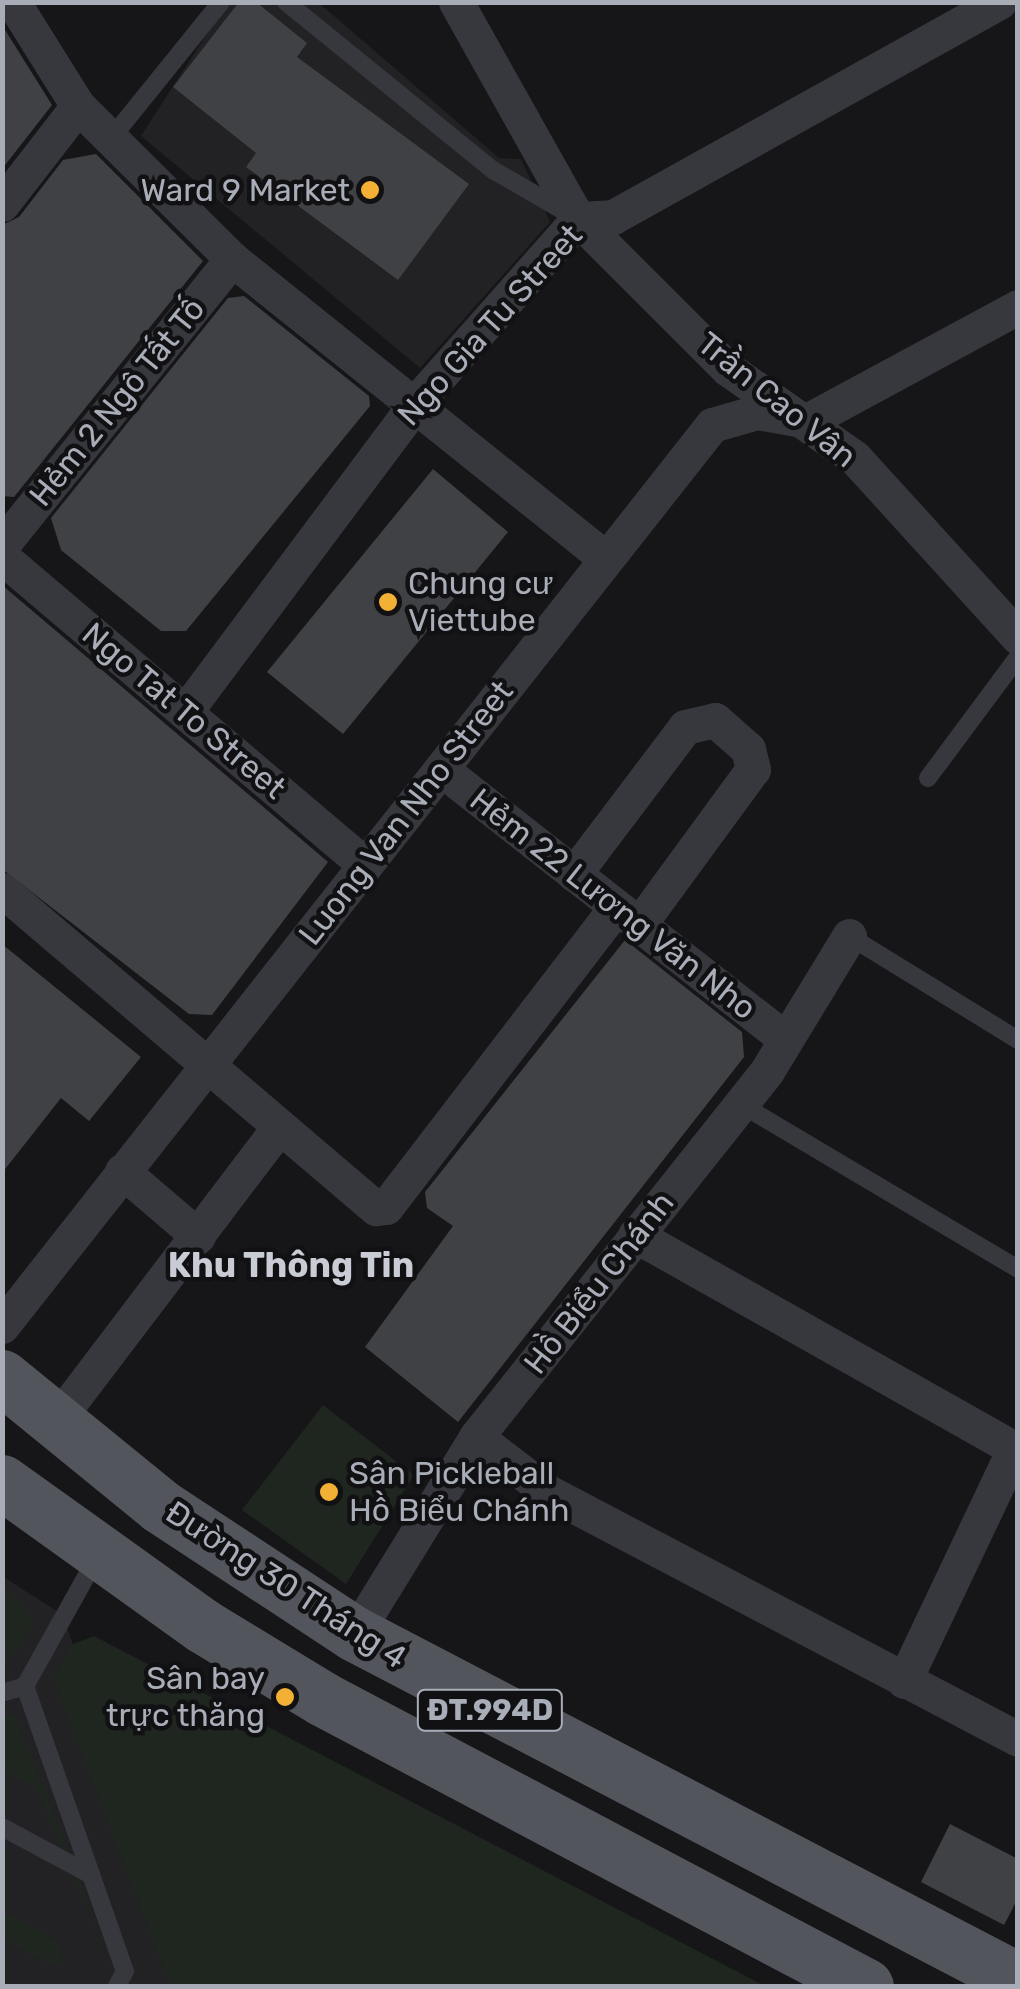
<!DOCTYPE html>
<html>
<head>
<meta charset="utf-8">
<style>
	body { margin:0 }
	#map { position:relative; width:1020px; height:1989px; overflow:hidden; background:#161618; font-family:Rubik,sans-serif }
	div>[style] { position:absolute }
	.built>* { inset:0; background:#222225 }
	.green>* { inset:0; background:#1e261f }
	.building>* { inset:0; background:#404145 }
	.lane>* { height:18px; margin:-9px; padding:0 9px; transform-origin:9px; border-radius:9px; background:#37383d }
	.street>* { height:35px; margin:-17.5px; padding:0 17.5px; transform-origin:17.5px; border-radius:17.5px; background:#37383d }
	.primary>* { height:55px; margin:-27.5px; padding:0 27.5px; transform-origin:27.5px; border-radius:27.5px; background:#53555c }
	.dots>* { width:28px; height:28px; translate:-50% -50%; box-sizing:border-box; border:5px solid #111113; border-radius:50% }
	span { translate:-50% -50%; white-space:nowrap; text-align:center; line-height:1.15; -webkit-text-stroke:9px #111113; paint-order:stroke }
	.shield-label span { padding:2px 8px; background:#111113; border:2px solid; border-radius:8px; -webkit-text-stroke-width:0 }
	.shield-label { font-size:30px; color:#a8adb8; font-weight:700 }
	.poi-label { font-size:32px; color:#a8adb8 }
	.right { translate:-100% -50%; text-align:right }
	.left { translate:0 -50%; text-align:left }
	.street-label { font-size:32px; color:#a8adb8 }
	.neighbourhood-label { font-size:35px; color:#c9ccd4; font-weight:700 }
	.frame { position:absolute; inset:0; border:5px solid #a8adb8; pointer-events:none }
</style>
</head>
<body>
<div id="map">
	<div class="built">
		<div style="clip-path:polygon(227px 3px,319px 3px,499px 158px,521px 159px,550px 222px,420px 368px,141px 136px)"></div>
		<div style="clip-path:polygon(2px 1576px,63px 1615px,188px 1986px,3px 1986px)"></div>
	</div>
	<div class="green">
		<div style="clip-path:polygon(323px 1405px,414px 1475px,346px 1584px,242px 1510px)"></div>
		<div style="clip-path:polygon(2px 1585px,35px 1622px,3px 1668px,2px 1668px)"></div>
		<div style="clip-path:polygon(94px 1636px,765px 1986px,170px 1986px,53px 1678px,71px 1645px)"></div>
		<div style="clip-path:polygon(14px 1714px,121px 1986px,37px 1790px,3px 1771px,3px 1718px)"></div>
		<div style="clip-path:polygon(2px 1911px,58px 1941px,63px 1961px,49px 1965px,3px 1939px)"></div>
	</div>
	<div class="building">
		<div style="clip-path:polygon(239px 2px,256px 2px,307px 43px,297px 57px,469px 184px,398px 280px,246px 167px,256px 153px,173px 87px)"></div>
		<div style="clip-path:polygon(2px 25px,52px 105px,2px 169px)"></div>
		<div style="clip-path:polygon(96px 154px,203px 261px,14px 497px,2px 496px,2px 225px,19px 217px,63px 160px)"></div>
		<div style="clip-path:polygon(244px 296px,369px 396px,370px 406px,186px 631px,161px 631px,61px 550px,51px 518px,228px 298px)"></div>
		<div style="clip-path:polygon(433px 469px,508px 532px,343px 734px,267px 672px)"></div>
		<div style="clip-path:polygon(2px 585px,328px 862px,212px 1015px,189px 1014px,2px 869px)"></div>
		<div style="clip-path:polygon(625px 940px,742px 1032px,744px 1057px,458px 1422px,365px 1347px,453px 1226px,427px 1208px,425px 1192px)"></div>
		<div style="clip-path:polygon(2px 944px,141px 1057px,89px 1121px,61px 1098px,2px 1173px)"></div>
		<div style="clip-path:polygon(950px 1824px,1018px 1859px,1018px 1898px,1004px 1925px,921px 1882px)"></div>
	</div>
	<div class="lane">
		<div style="left:286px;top:2px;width:267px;rotate:39.1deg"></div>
		<div style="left:493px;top:170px;width:88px;rotate:30.1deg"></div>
		<div style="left:113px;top:136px;width:172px;rotate:-51.1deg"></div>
		<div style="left:928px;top:778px;width:151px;rotate:-53.4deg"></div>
		<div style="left:849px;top:936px;width:198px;rotate:31.6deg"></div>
		<div style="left:742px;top:1105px;width:321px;rotate:30.7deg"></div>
		<div style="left:25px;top:1686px;width:302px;rotate:70.7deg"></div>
		<div style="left:125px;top:1971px;width:17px;rotate:118deg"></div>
		<div style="left:2px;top:1693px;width:24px;rotate:-17deg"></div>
		<div style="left:25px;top:1686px;width:145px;rotate:-60.8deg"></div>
		<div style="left:2px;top:1827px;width:101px;rotate:28.3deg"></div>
	</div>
	<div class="street">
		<div style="left:13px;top:2px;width:123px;rotate:58deg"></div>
		<div style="left:78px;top:106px;width:217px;rotate:44.8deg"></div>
		<div style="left:232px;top:259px;width:479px;rotate:38.7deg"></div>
		<div style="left:456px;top:2px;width:249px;rotate:60.7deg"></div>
		<div style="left:578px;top:219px;width:212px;rotate:45deg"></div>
		<div style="left:728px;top:369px;width:155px;rotate:35deg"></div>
		<div style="left:855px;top:458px;width:242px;rotate:47.7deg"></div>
		<div style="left:2px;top:204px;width:124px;rotate:-52.2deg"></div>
		<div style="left:2px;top:545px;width:367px;rotate:-51.2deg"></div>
		<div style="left:2px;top:557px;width:476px;rotate:40.3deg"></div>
		<div style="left:185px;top:712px;width:389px;rotate:-53.2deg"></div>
		<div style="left:418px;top:400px;width:242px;rotate:-48.5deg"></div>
		<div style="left:578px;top:219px;width:35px;rotate:-3deg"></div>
		<div style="left:613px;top:217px;width:442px;rotate:-29.1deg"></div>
		<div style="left:441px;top:769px;width:437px;rotate:38.1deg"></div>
		<div style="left:574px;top:874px;width:184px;rotate:-52.9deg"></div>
		<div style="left:685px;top:727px;width:31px;rotate:-13deg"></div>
		<div style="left:715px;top:720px;width:44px;rotate:41.3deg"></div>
		<div style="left:748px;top:749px;width:21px;rotate:76deg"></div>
		<div style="left:753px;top:769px;width:193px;rotate:126.2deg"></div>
		<div style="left:2px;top:890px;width:491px;rotate:40.4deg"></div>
		<div style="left:376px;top:1208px;width:10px;rotate:-6deg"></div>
		<div style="left:386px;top:1207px;width:378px;rotate:-52.5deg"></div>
		<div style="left:122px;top:1171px;width:100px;rotate:40.5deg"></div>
		<div style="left:635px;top:1235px;width:440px;rotate:29.4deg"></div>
		<div style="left:2px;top:1326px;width:1147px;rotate:-51.76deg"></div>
		<div style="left:712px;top:425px;width:47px;rotate:-16.1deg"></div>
		<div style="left:757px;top:412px;width:51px;rotate:10.2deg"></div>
		<div style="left:807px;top:421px;width:240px;rotate:-28.4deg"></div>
		<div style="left:56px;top:1421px;width:367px;rotate:-52.8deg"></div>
		<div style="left:476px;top:1437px;width:91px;rotate:37.4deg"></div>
		<div style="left:548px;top:1492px;width:531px;rotate:27.72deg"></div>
		<div style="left:355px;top:1634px;width:231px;rotate:-58.4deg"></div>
		<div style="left:476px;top:1437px;width:468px;rotate:-51.5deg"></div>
		<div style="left:767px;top:1071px;width:158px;rotate:-58.7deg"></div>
		<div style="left:904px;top:1681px;width:257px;rotate:-64.6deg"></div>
	</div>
	<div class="primary">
		<div style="left:2px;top:1377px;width:204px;rotate:39.2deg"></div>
		<div style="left:160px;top:1506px;width:233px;rotate:33.3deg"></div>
		<div style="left:355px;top:1634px;width:748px;rotate:27.56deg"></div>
		<div style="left:2px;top:1482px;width:247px;rotate:35.6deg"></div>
		<div style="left:203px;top:1626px;width:140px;rotate:31.3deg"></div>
		<div style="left:323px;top:1699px;width:614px;rotate:27.86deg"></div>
	</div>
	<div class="dots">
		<div style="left:370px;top:190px;background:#f2b134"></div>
		<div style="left:388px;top:602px;background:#f2b134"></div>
		<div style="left:329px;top:1492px;background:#f2b134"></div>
		<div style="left:285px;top:1697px;background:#f2b134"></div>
	</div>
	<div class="shield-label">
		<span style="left:490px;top:1710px">ĐT.994D</span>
	</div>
	<div class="poi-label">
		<span class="right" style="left:350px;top:190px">Ward 9 Market</span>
		<span class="left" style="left:408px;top:602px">Chung cư<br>Viettube</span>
		<span class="left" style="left:349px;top:1492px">Sân Pickleball<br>Hồ Biểu Chánh</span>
		<span class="right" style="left:265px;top:1697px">Sân bay<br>trực thăng</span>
	</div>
	<div class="street-label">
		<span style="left:490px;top:325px;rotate:-48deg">Ngo Gia Tu Street</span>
		<span style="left:777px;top:400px;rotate:39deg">Trần Cao Vân</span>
		<span style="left:117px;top:402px;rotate:-51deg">Hẻm 2 Ngô Tất Tố</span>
		<span style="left:184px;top:711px;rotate:40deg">Ngo Tat To Street</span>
		<span style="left:406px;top:813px;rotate:-52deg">Luong Van Nho Street</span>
		<span style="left:613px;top:904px;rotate:38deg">Hẻm 22 Lương Văn Nho</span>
		<span style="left:599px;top:1283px;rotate:-52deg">Hồ Biểu Chánh</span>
		<span style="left:286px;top:1585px;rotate:33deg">Đường 30 Tháng 4</span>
	</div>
	<div class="neighbourhood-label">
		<span style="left:291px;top:1265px">Khu Thông Tin</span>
	</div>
	<div class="frame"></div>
</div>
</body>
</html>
